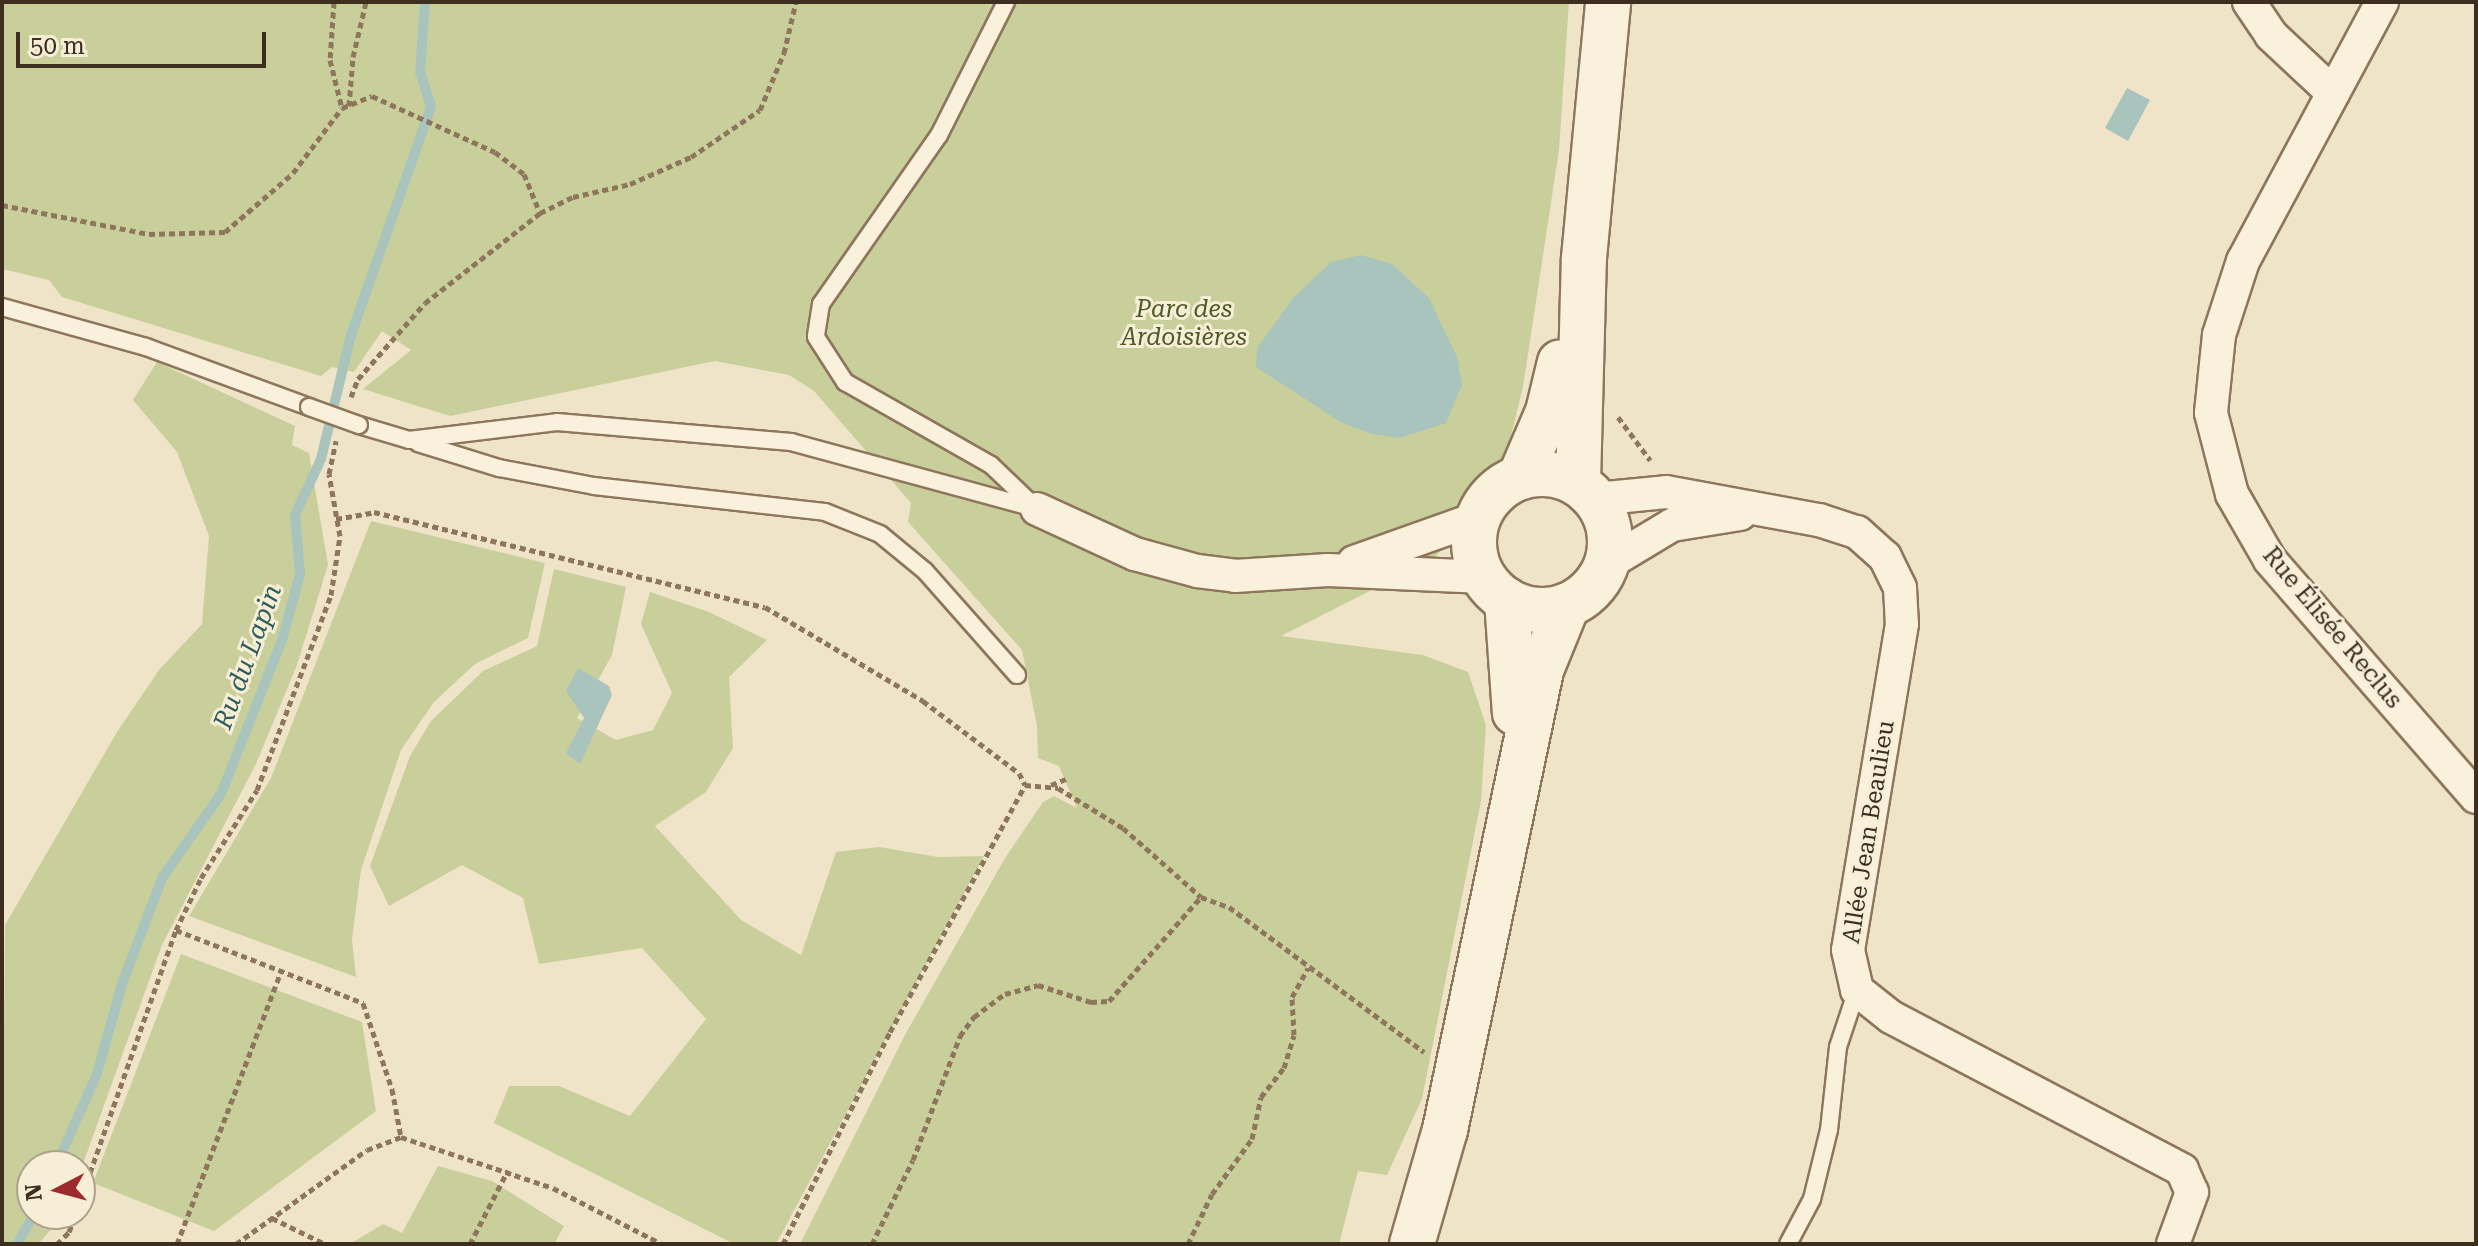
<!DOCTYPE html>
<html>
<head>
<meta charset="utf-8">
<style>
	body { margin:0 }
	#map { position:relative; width:2478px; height:1246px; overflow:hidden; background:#f0e4c8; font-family:"Roboto Serif",serif }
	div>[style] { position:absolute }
	.green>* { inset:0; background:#c9cf9b }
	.water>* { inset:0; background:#a9c4bc }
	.stream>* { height:10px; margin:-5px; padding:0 5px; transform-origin:5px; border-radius:5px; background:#a9c4bc }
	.path>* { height:5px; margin-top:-2.5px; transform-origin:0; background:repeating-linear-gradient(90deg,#8d765c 0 6px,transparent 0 10px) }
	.roads { filter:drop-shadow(2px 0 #8d765c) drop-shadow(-2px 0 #8d765c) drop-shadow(0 2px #8d765c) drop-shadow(0 -2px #8d765c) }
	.service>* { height:16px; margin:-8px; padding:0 8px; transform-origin:8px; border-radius:8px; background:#faf1dc }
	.minor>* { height:32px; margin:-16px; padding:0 16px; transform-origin:16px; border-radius:16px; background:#faf1dc }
	.secondary>* { height:44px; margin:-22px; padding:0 22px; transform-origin:22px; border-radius:22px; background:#faf1dc }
	.secondary>.ring { margin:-22px; padding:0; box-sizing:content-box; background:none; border:44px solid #faf1dc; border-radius:50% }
	.bridges { filter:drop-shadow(2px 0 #8d765c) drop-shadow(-2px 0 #8d765c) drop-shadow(0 2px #8d765c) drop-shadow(0 -2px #8d765c) }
	.service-bridge>* { height:16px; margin:-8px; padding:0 8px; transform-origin:8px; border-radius:8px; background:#faf1dc }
	span { translate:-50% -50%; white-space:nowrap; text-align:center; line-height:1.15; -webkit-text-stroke:6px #f7eed8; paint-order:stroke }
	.park-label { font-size:24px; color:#4d5a26; font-style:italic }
	.street-label { font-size:24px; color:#3d2e20 }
	.water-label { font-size:26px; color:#2f5d5a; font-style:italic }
	.frame { position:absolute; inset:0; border:4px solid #3d2e20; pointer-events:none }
	.north { position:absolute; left:16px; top:1150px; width:80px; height:80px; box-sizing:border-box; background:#f7eed8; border:2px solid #ada18e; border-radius:50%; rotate:264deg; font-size:22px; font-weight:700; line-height:32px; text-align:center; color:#3d2e20 }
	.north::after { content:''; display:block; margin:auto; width:28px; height:36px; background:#9e2a2b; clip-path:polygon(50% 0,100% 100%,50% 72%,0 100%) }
	.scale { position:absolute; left:16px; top:32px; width:250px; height:36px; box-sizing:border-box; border:4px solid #3d2e20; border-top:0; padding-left:10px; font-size:24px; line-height:28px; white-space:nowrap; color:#3d2e20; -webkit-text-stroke:6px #f7eed8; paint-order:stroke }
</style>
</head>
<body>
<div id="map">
	<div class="green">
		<div style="clip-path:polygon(2px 2px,1569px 2px,1559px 150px,1523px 387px,1497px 492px,1433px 559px,1281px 636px,1423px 655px,1468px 672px,1486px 725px,1481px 801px,1422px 1099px,1387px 1175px,1358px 1171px,1339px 1244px,800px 1244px,906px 1033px,1005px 858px,1043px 802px,1054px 796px,1077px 808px,1059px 766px,1038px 758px,1037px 726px,1022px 650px,908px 522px,911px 503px,814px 391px,789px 375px,715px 361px,450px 416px,363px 389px,411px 350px,382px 331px,354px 372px,332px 367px,321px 376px,62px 297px,49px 280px,2px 269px)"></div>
		<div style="clip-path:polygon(157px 362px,295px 426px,292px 445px,309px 453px,328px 565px,297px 665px,256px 764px,162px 945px,80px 1172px,80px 1166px,32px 1166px,32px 1214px,62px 1214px,59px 1221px,38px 1244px,2px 1244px,5px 925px,117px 732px,159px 670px,202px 624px,209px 536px,177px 452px,133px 400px)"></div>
		<div style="clip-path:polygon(371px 521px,545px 563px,528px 638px,475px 664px,434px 702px,401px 750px,361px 870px,352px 940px,356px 977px,189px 916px,271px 778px)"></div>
		<div style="clip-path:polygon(554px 569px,626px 587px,612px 655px,577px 718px,616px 740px,653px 730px,672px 693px,641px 624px,650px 592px,709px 612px,767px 640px,729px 677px,733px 748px,706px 792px,655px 826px,741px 920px,801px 955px,836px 852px,879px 847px,938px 857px,984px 856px,776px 1244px,734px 1244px,494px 1123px,509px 1086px,559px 1086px,630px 1116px,706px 1019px,642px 948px,539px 964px,523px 898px,462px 865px,389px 906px,370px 866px,410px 756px,431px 721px,483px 671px,537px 646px)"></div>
		<div style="clip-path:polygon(181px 954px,362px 1022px,376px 1111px,214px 1231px,93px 1183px)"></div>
		<div style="clip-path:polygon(438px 1166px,492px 1181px,564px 1226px,554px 1244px,350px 1244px,383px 1224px,402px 1233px)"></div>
	</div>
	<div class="water">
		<div style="clip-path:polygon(2127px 88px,2150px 100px,2128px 141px,2105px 128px)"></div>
		<div style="clip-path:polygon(1361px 255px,1392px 264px,1429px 298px,1457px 357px,1462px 385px,1446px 423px,1399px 438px,1372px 434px,1342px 423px,1256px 367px,1257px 348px,1293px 298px,1331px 262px)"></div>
		<div style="clip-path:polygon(578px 668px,609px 686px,612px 695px,580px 764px,566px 753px,584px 718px,566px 691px)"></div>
	</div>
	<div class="stream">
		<div style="left:56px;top:1166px;width:101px;rotate:-66deg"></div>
		<div style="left:97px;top:1074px;width:93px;rotate:-74.5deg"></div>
		<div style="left:122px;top:984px;width:113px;rotate:-69.3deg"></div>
		<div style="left:162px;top:878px;width:103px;rotate:-54.9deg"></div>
		<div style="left:221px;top:794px;width:166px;rotate:-68.4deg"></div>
		<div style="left:282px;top:640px;width:68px;rotate:-74.7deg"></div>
		<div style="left:300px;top:574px;width:59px;rotate:-94.8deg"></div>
		<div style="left:295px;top:515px;width:62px;rotate:-65.1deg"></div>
		<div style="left:321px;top:459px;width:128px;rotate:-76.4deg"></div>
		<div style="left:351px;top:335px;width:242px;rotate:-70.7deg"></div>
		<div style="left:431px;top:107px;width:37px;rotate:-107deg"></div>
		<div style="left:420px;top:72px;width:70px;rotate:-85.9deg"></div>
		<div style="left:17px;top:1244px;width:34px;rotate:-60deg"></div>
	</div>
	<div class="path">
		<div style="left:334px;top:2px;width:58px;rotate:93.9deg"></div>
		<div style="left:330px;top:60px;width:49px;rotate:76deg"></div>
		<div style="left:349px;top:106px;width:49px;rotate:-85.3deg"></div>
		<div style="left:353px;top:57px;width:57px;rotate:-76.7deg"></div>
		<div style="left:2px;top:205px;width:150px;rotate:11.2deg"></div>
		<div style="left:149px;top:234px;width:76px;rotate:-1.5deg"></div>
		<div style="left:225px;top:232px;width:90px;rotate:-40.9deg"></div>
		<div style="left:293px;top:173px;width:81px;rotate:-53deg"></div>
		<div style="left:342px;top:108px;width:32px;rotate:-22deg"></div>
		<div style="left:372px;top:96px;width:135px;rotate:24.5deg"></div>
		<div style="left:495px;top:152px;width:36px;rotate:37deg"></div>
		<div style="left:524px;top:174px;width:42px;rotate:67.7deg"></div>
		<div style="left:351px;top:397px;width:19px;rotate:-69deg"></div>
		<div style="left:358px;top:379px;width:101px;rotate:-48.6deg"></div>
		<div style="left:425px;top:303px;width:146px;rotate:-38deg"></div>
		<div style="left:540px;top:213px;width:37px;rotate:-26deg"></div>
		<div style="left:573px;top:197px;width:58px;rotate:-12.8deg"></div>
		<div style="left:630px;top:184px;width:67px;rotate:-23.9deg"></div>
		<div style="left:691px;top:157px;width:83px;rotate:-34.3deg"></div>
		<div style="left:760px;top:110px;width:62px;rotate:-67.2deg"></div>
		<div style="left:784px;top:53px;width:52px;rotate:-76.8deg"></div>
		<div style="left:1618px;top:417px;width:54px;rotate:53.3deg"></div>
		<div style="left:336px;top:519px;width:39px;rotate:-10deg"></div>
		<div style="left:374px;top:512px;width:402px;rotate:13.7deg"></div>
		<div style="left:765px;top:607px;width:184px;rotate:30.7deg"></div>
		<div style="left:923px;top:701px;width:120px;rotate:36.9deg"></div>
		<div style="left:1019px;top:773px;width:13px;rotate:63deg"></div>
		<div style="left:1025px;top:785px;width:33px;rotate:5deg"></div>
		<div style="left:1058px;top:788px;width:76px;rotate:31.6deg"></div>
		<div style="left:1123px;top:828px;width:104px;rotate:41.5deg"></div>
		<div style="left:1201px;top:897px;width:30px;rotate:20deg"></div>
		<div style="left:1229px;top:907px;width:243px;rotate:36.6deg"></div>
		<div style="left:1051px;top:785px;width:18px;rotate:-22deg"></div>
		<div style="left:176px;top:930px;width:201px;rotate:21.3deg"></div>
		<div style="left:363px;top:1003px;width:91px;rotate:71.4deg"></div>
		<div style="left:392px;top:1089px;width:49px;rotate:79.4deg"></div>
		<div style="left:80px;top:1201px;width:288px;rotate:-70.5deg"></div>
		<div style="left:176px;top:930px;width:58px;rotate:-64.3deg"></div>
		<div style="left:201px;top:878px;width:104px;rotate:-57.5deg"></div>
		<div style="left:257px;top:790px;width:209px;rotate:-69.2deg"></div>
		<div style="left:331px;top:595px;width:60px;rotate:-81.3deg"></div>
		<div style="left:340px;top:536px;width:63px;rotate:-100.1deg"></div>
		<div style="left:329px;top:474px;width:34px;rotate:-78deg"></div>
		<div style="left:272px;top:1218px;width:59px;rotate:26.1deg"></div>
		<div style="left:57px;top:1244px;width:17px;rotate:-45deg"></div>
		<div style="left:69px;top:1232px;width:19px;rotate:-69deg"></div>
		<div style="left:177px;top:1244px;width:292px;rotate:-69.1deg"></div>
		<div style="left:236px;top:1244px;width:161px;rotate:-35.7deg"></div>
		<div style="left:367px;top:1150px;width:36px;rotate:-21deg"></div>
		<div style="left:401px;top:1137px;width:160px;rotate:18.5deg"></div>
		<div style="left:553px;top:1188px;width:123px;rotate:27.2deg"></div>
		<div style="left:470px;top:1244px;width:83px;rotate:-62.8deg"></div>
		<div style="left:783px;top:1244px;width:237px;rotate:-63.2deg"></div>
		<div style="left:890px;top:1032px;width:281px;rotate:-61.3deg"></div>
		<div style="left:872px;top:1244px;width:93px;rotate:-64deg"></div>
		<div style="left:913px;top:1160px;width:133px;rotate:-69.2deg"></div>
		<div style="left:960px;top:1036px;width:24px;rotate:-54deg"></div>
		<div style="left:974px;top:1017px;width:39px;rotate:-37deg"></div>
		<div style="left:1005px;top:994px;width:34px;rotate:-15deg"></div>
		<div style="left:1038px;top:985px;width:56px;rotate:17.8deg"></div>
		<div style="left:1091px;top:1002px;width:18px;rotate:-3deg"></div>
		<div style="left:1109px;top:1001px;width:139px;rotate:-48.5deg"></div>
		<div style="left:1188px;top:1244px;width:55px;rotate:-64.4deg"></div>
		<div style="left:1212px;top:1194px;width:68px;rotate:-54deg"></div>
		<div style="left:1252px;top:1139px;width:43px;rotate:-77.9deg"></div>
		<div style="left:1261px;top:1097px;width:37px;rotate:-52deg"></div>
		<div style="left:1284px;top:1068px;width:34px;rotate:-73deg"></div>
		<div style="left:1294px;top:1035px;width:38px;rotate:-93deg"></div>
		<div style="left:1292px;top:997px;width:33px;rotate:-61deg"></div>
	</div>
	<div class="roads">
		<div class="service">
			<div style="left:1006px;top:2px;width:149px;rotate:116.7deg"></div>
			<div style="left:939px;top:135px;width:206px;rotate:124.9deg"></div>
			<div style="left:821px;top:304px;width:33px;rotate:99deg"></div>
			<div style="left:816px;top:337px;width:54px;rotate:57.2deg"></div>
			<div style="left:845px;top:382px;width:168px;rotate:29.6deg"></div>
			<div style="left:991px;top:465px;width:62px;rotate:43.7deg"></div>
			<div style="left:2px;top:307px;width:149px;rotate:15.5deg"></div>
			<div style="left:146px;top:347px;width:174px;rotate:20.2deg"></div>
			<div style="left:359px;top:425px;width:52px;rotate:16.7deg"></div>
			<div style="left:409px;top:440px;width:149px;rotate:-6.9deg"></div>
			<div style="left:557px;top:422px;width:235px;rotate:4.9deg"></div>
			<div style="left:791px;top:442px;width:255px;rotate:15.2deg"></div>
			<div style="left:418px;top:443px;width:85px;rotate:17.2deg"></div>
			<div style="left:499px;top:468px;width:97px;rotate:10.7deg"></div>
			<div style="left:594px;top:486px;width:232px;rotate:6.4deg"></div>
			<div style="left:825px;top:512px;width:59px;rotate:21.8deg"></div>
			<div style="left:880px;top:534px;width:58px;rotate:39.4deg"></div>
			<div style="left:925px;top:571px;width:139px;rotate:48.5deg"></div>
			<div style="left:1788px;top:1244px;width:51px;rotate:-61.9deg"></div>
			<div style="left:1812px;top:1199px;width:71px;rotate:-76.2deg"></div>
			<div style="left:1829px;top:1130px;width:83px;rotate:-83.8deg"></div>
			<div style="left:1838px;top:1047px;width:60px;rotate:-71.6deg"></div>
		</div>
		<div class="minor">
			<div style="left:2249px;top:2px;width:40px;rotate:56deg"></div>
			<div style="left:2271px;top:35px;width:85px;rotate:43.1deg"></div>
			<div style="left:2382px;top:2px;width:294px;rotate:118.2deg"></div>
			<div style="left:2243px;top:261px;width:78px;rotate:108deg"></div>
			<div style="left:2219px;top:335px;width:78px;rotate:95.9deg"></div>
			<div style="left:2211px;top:413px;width:84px;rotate:75.5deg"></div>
			<div style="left:2232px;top:494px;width:76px;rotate:60.1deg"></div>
			<div style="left:2270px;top:560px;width:314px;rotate:49deg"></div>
			<div style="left:1596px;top:499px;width:70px;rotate:-5.7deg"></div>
			<div style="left:1666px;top:492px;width:156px;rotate:10.4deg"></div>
			<div style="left:1819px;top:520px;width:40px;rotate:18deg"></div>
			<div style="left:1857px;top:532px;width:38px;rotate:42deg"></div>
			<div style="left:1885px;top:557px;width:34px;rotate:64deg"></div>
			<div style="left:1900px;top:588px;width:36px;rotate:87deg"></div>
			<div style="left:1902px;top:624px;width:330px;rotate:99.4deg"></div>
			<div style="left:1848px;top:950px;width:41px;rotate:77.3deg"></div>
			<div style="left:1857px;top:990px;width:43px;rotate:38.5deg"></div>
			<div style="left:1891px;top:1017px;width:329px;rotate:27.7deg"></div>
			<div style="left:2182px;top:1170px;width:24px;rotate:66deg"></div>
			<div style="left:2192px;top:1192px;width:55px;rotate:110.1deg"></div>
			<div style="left:1037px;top:509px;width:108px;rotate:24.7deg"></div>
			<div style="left:1135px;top:554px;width:64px;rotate:15.3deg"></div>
			<div style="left:1197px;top:571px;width:38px;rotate:7deg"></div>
			<div style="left:1235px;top:576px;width:93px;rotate:-3.7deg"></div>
			<div style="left:1328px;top:570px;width:156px;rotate:2.6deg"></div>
			<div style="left:1354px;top:562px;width:132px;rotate:-19.5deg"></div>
			<div style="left:1607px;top:564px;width:76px;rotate:-31deg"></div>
			<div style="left:1672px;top:525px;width:69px;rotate:-9.2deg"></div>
		</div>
		<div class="secondary">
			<div class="ring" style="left:1474px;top:474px;width:92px;height:92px"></div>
			<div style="left:1520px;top:477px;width:71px;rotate:-66.7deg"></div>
			<div style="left:1548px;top:412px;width:51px;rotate:-76.5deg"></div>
			<div style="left:1578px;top:483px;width:225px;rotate:-88.5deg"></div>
			<div style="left:1584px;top:258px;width:257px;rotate:-84.6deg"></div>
			<div style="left:1507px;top:600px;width:113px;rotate:86deg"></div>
			<div style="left:1412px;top:1244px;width:119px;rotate:-73.9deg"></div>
			<div style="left:1445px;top:1130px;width:470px;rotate:-78.2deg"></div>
			<div style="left:1541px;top:670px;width:69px;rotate:-67.9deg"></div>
		</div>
	</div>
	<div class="bridges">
		<div class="service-bridge">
			<div style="left:309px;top:407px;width:53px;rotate:19.8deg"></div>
		</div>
	</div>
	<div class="park-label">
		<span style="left:1184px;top:324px">Parc des<br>Ardoisières</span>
	</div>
	<div class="street-label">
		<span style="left:2332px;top:628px;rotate:50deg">Rue Élisée Reclus</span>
		<span style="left:1869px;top:832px;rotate:-81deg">Allée Jean Beaulieu</span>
	</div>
	<div class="water-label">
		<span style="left:248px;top:657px;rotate:-70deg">Ru du Lapin</span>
	</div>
	<div class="frame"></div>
	<div class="north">N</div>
	<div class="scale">50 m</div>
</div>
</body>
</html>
